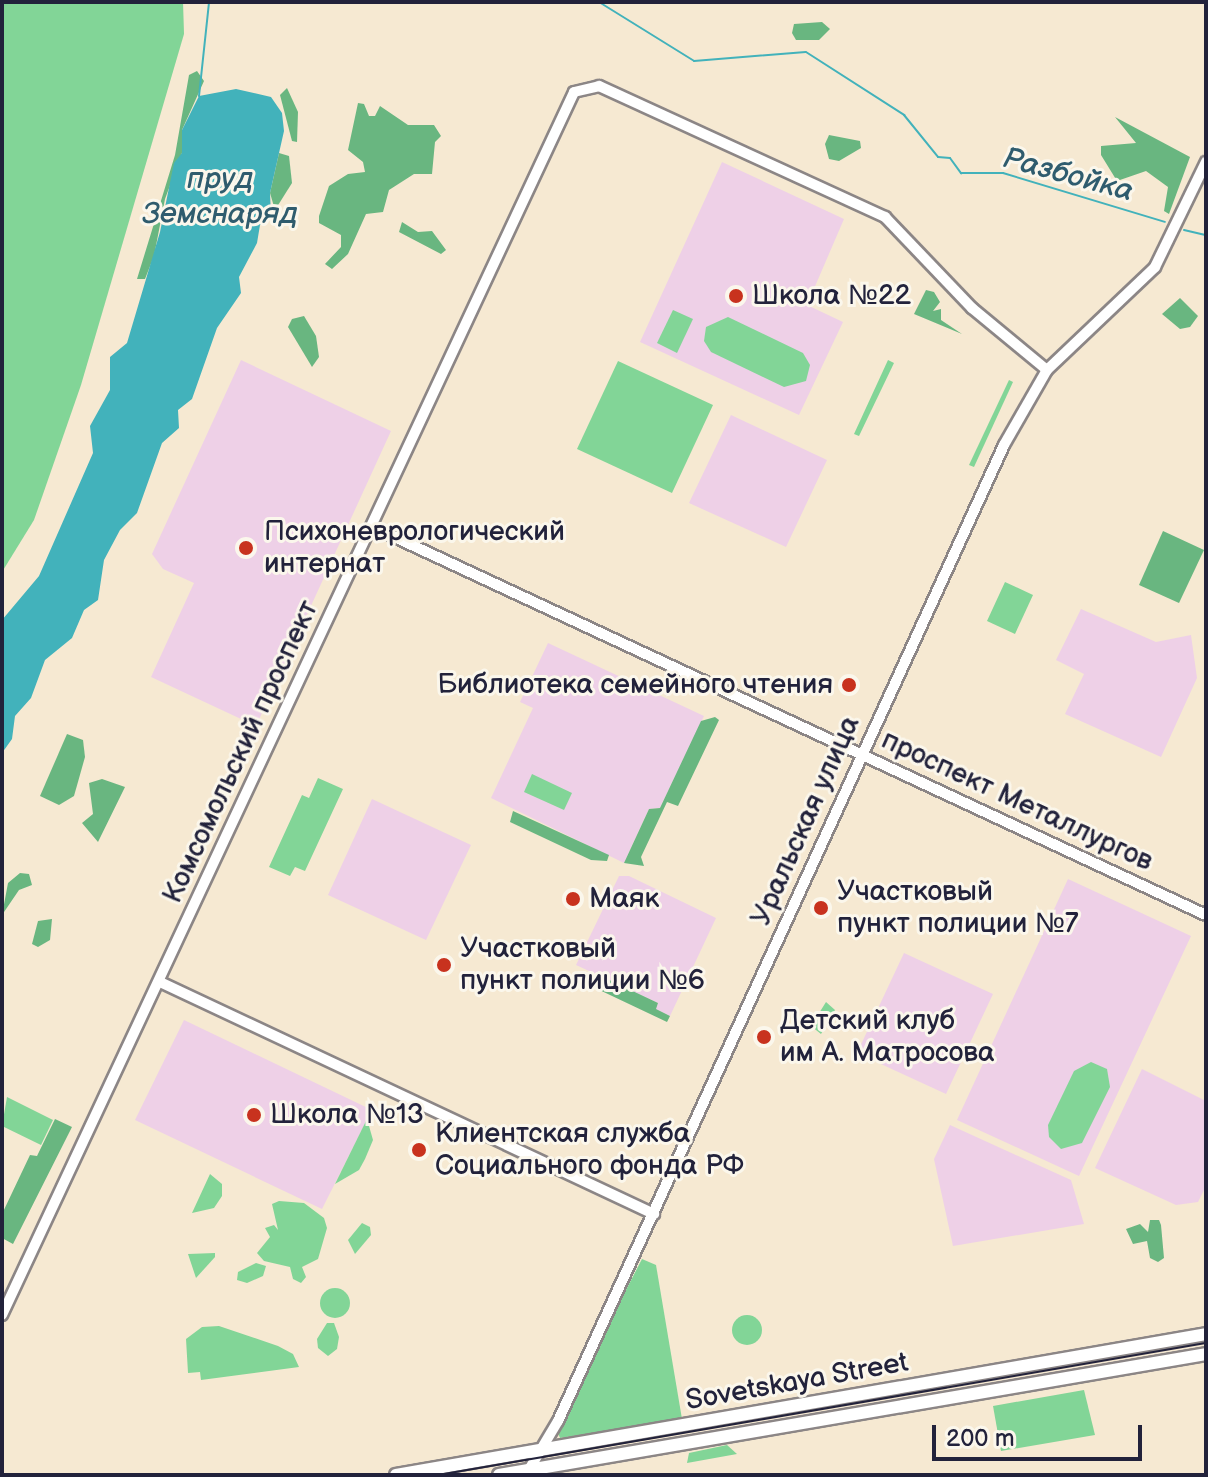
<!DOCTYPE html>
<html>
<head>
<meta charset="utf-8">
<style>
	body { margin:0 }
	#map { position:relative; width:1208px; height:1477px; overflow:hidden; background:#f6e9d2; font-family:"Balsamiq Sans",sans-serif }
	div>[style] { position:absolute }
	.built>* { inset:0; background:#eed0e7 }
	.green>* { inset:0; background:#82d597 }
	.round { border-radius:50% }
	.forest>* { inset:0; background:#69b680 }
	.water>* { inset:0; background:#42b2bb }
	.stream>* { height:2px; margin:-1px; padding:0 1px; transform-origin:1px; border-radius:1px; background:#42b2bb }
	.roads { filter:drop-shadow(2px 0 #8c8686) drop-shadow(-2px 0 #8c8686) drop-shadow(0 2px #8c8686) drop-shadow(0 -2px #8c8686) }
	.minor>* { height:10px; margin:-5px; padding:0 5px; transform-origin:5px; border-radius:5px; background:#fff }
	.major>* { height:12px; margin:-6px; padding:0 6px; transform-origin:6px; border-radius:6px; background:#fff }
	.tram>* { height:2px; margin:-1px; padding:0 1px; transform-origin:1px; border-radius:1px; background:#22223b }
	.dots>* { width:22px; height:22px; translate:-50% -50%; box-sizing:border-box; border:4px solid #fbf7ec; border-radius:50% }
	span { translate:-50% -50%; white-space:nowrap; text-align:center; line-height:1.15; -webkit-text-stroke:6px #fbf7ec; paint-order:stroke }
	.poi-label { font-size:28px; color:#22223b }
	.left { translate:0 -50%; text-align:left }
	.right { translate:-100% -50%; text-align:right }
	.street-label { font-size:28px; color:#22223b }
	.water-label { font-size:30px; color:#2f5c6e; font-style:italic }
	.frame { position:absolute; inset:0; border:4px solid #22223b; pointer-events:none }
	.scale { position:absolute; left:932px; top:1425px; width:210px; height:36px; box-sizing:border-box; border:4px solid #22223b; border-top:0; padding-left:10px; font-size:24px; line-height:28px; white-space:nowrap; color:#22223b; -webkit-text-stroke:6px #fbf7ec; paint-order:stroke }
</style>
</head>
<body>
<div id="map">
	<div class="built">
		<div style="clip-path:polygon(722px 162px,844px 219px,807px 305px,843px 322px,799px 415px,640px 342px)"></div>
		<div style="clip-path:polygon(241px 360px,391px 431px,256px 726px,151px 677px,194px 583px,163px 569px,152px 554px)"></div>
		<div style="clip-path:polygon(731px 415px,827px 460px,786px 547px,689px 503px)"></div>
		<div style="clip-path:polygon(1081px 609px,1156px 642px,1191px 635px,1197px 678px,1161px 757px,1065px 714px,1084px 674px,1056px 660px)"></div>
		<div style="clip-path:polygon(548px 643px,704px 716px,660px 808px,649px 809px,624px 863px,491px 798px,533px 708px,520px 702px)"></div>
		<div style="clip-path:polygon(372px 799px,471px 845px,426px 940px,328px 895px)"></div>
		<div style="clip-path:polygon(619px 876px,629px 876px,716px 918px,670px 1016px,655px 1009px,658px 1003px,576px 965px)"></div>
		<div style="clip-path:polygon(1068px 879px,1191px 936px,1079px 1176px,957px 1120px)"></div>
		<div style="clip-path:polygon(904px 953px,993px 994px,946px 1094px,857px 1053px)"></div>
		<div style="clip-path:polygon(184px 1020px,372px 1110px,322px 1209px,135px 1120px)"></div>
		<div style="clip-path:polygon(1142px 1069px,1206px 1101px,1206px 1186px,1198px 1202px,1176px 1205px,1095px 1168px)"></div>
		<div style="clip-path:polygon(950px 1125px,1071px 1180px,1084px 1224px,953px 1246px,934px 1159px)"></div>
	</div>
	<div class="green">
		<div style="clip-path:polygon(2px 2px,183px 2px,184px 34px,81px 385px,34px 520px,2px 572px)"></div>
		<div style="clip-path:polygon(673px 310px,693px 319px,677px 353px,657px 343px)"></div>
		<div style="clip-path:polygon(728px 317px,803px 353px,810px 365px,806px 381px,784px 387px,711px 352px,704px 341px,706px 327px)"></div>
		<div style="clip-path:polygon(888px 360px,894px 363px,859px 436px,854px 434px)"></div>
		<div style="clip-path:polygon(618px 361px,713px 405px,672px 493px,577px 449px)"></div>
		<div style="clip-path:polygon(1009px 380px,1013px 382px,974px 467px,969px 465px)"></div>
		<div style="clip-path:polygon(1005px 582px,1033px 595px,1015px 634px,987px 621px)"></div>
		<div style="clip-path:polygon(532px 774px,572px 793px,564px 810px,524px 792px)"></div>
		<div style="clip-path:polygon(318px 778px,343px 789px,305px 871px,295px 867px,290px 876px,269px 867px,302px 795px,309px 798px)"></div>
		<div style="clip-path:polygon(826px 1002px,835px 1010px,821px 1034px,811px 1026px)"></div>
		<div style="clip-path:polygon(1091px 1062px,1107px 1069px,1110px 1087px,1082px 1143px,1061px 1149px,1049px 1137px,1048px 1125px,1074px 1071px)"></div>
		<div style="clip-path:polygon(7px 1097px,53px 1120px,41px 1145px,2px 1126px)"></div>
		<div style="clip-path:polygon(367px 1119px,373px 1140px,365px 1159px,359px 1170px,335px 1184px)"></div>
		<div style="clip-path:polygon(210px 1174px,222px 1184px,222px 1196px,214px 1208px,192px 1213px)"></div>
		<div style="clip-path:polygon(279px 1201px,304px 1203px,324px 1218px,327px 1228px,318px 1259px,302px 1267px,306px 1277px,301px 1283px,293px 1279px,290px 1267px,264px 1261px,257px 1253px,270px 1237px,265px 1228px,274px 1225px,278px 1230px,272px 1204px)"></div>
		<div style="clip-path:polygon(362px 1223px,370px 1227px,371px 1235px,355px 1254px,348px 1240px)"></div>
		<div style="clip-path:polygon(215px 1253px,215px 1257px,196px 1278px,188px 1254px)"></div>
		<div style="clip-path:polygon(642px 1259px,656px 1265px,682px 1419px,560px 1438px,558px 1433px,603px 1334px)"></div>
		<div style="clip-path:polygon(256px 1263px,266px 1266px,263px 1276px,247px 1283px,237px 1280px,238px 1272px)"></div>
		<div class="round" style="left:320px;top:1288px;width:30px;height:30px"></div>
		<div class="round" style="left:732px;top:1315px;width:30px;height:30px"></div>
		<div style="clip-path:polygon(327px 1323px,334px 1323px,339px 1337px,337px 1349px,328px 1356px,318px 1348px,317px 1339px)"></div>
		<div style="clip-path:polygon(219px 1326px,278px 1346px,293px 1354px,299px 1367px,201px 1380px,200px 1372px,188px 1373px,186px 1339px,202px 1327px)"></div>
		<div style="clip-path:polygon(1084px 1390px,1095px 1435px,1001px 1451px,993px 1406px)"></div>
		<div style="clip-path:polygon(727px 1445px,737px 1454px,687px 1463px,689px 1453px)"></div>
	</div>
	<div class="forest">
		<div style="clip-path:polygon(822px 22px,830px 29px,819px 40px,796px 40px,792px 33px,794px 24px)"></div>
		<div style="clip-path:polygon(197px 71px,204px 81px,182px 130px,182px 153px,165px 199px,154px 256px,145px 279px,137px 279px,175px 155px,189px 75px)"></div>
		<div style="clip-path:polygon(287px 88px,298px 112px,297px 142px,292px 141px,280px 95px)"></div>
		<div style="clip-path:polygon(358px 103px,364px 104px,369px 116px,375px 116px,380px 106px,408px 125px,434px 125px,441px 136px,435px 142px,432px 174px,414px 174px,389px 190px,383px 212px,366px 214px,348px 254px,332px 269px,325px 264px,341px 247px,341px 235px,319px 223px,319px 216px,329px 186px,348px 174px,365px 172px,363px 162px,348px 150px)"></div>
		<div style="clip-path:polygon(1115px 117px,1190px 157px,1169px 214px,1164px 211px,1168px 187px,1146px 171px,1117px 181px,1101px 155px,1101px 146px,1136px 143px)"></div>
		<div style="clip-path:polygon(829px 135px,860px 141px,861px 148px,839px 161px,829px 159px,825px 144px)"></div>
		<div style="clip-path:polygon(279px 153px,289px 156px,292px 183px,275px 210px,270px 193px)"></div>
		<div style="clip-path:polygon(402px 222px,418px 232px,432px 231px,446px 250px,441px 254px,399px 232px)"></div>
		<div style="clip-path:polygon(926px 290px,934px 292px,940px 302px,933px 311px,941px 309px,941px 320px,962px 334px,914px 314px)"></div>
		<div style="clip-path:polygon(1180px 298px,1198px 316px,1190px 327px,1180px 329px,1162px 314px)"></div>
		<div style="clip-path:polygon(304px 316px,316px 336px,319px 357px,312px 367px,288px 327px,292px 319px)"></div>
		<div style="clip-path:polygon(1163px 531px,1204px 550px,1179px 603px,1139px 585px)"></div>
		<div style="clip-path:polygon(715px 717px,719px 720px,678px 806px,667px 802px,641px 857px,644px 866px,624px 863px,649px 809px,660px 808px,701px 721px)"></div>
		<div style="clip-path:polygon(67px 734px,83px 740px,85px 757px,74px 796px,59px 805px,40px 796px)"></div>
		<div style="clip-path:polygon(102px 779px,125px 787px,98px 842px,82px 823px,93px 814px,89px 783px)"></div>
		<div style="clip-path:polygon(513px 811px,609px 855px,607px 861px,591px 860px,510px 822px)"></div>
		<div style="clip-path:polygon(20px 873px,29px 874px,32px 885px,19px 890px,2px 915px,8px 883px)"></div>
		<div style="clip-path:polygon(52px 919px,50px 940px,38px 947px,32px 944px,38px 921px)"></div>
		<div style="clip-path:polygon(603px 977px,658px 1003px,656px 1009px,670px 1016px,667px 1022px,591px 986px)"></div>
		<div style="clip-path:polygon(55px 1119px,72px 1127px,13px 1244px,2px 1238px,2px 1214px,30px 1155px,37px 1156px)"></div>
		<div style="clip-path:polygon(1150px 1220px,1159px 1220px,1161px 1225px,1164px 1258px,1158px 1262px,1150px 1258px,1147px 1241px,1133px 1244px,1126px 1229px,1140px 1224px,1148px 1232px)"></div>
	</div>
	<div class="water">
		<div style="clip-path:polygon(236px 89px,271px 97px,282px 113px,284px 131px,270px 193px,271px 215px,260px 225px,257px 243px,239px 277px,241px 293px,217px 328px,192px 399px,178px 410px,179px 428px,162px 443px,137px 513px,120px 530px,104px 560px,98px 600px,84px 610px,72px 638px,45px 660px,31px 698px,15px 716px,12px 739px,2px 753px,2px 620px,39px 576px,93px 453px,90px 426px,110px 390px,110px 357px,127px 343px,160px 232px,174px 163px,182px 153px,182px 130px,199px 96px)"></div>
	</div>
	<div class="stream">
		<div style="left:599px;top:2px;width:112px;rotate:31.8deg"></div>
		<div style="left:694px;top:61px;width:112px;rotate:-4.6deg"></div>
		<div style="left:806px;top:52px;width:117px;rotate:32.7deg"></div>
		<div style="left:904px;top:115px;width:54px;rotate:51deg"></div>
		<div style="left:938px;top:157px;width:12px;rotate:5deg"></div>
		<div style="left:950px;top:158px;width:19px;rotate:54deg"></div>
		<div style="left:961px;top:173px;width:42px"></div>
		<div style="left:1003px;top:173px;width:169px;rotate:16.8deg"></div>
		<div style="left:199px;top:96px;width:95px;rotate:-83.9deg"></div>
		<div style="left:1184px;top:230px;width:23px;rotate:13deg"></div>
	</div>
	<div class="roads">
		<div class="minor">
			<div style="left:373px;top:527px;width:919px;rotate:24.98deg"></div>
			<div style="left:160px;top:982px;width:546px;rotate:25.16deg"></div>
			<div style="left:2px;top:1315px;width:1350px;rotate:-64.93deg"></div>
			<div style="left:574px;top:92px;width:26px;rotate:-13deg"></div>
			<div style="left:599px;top:86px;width:315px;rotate:24.6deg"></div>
			<div style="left:885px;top:217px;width:126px;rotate:46.3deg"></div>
			<div style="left:972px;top:308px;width:97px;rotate:39.6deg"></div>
			<div style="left:527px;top:1473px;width:61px;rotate:-59.2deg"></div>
			<div style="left:558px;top:1421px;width:1073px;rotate:-65.44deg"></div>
			<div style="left:1004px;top:445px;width:86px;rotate:-60.2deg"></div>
			<div style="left:1047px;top:370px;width:149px;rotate:-43.6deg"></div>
			<div style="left:1155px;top:267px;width:117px;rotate:-64.1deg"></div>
		</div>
		<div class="major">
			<div style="left:396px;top:1475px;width:822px;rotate:-9.87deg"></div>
			<div style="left:499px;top:1475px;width:717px;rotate:-9.71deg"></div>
		</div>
	</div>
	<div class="tram">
		<div style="left:438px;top:1475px;width:779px;rotate:-9.75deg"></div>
	</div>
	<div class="dots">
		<div style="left:736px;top:296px;background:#c8321e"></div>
		<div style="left:246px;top:548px;background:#c8321e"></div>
		<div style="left:849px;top:685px;background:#c8321e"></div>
		<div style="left:573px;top:899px;background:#c8321e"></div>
		<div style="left:821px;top:908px;background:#c8321e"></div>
		<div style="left:444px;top:965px;background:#c8321e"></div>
		<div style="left:764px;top:1037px;background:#c8321e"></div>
		<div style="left:254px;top:1115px;background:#c8321e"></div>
		<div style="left:419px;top:1150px;background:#c8321e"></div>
	</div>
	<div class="poi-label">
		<span class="left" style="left:752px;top:296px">Школа №22</span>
		<span class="left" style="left:264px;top:548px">Психоневрологический<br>интернат</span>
		<span class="right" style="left:833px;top:685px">Библиотека семейного чтения</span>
		<span class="left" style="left:837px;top:908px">Участковый<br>пункт полиции №7</span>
		<span class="left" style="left:589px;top:899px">Маяк</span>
		<span class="left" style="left:460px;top:965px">Участковый<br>пункт полиции №6</span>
		<span class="left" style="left:780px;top:1037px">Детский клуб<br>им А. Матросова</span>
		<span class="left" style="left:270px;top:1115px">Школа №13</span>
		<span class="left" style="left:435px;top:1150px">Клиентская служба<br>Социального фонда РФ</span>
	</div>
	<div class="street-label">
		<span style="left:241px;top:752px;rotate:-65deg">Комсомольский проспект</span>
		<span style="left:1017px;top:801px;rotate:25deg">проспект Металлургов</span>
		<span style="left:806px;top:821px;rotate:-66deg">Уральская улица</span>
		<span style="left:797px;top:1382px;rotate:-10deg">Sovetskaya Street</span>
	</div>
	<div class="water-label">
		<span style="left:1068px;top:175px;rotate:15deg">Разбойка</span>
		<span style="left:220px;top:196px">пруд<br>Земснаряд</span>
	</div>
	<div class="frame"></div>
	<div class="scale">200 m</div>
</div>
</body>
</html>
